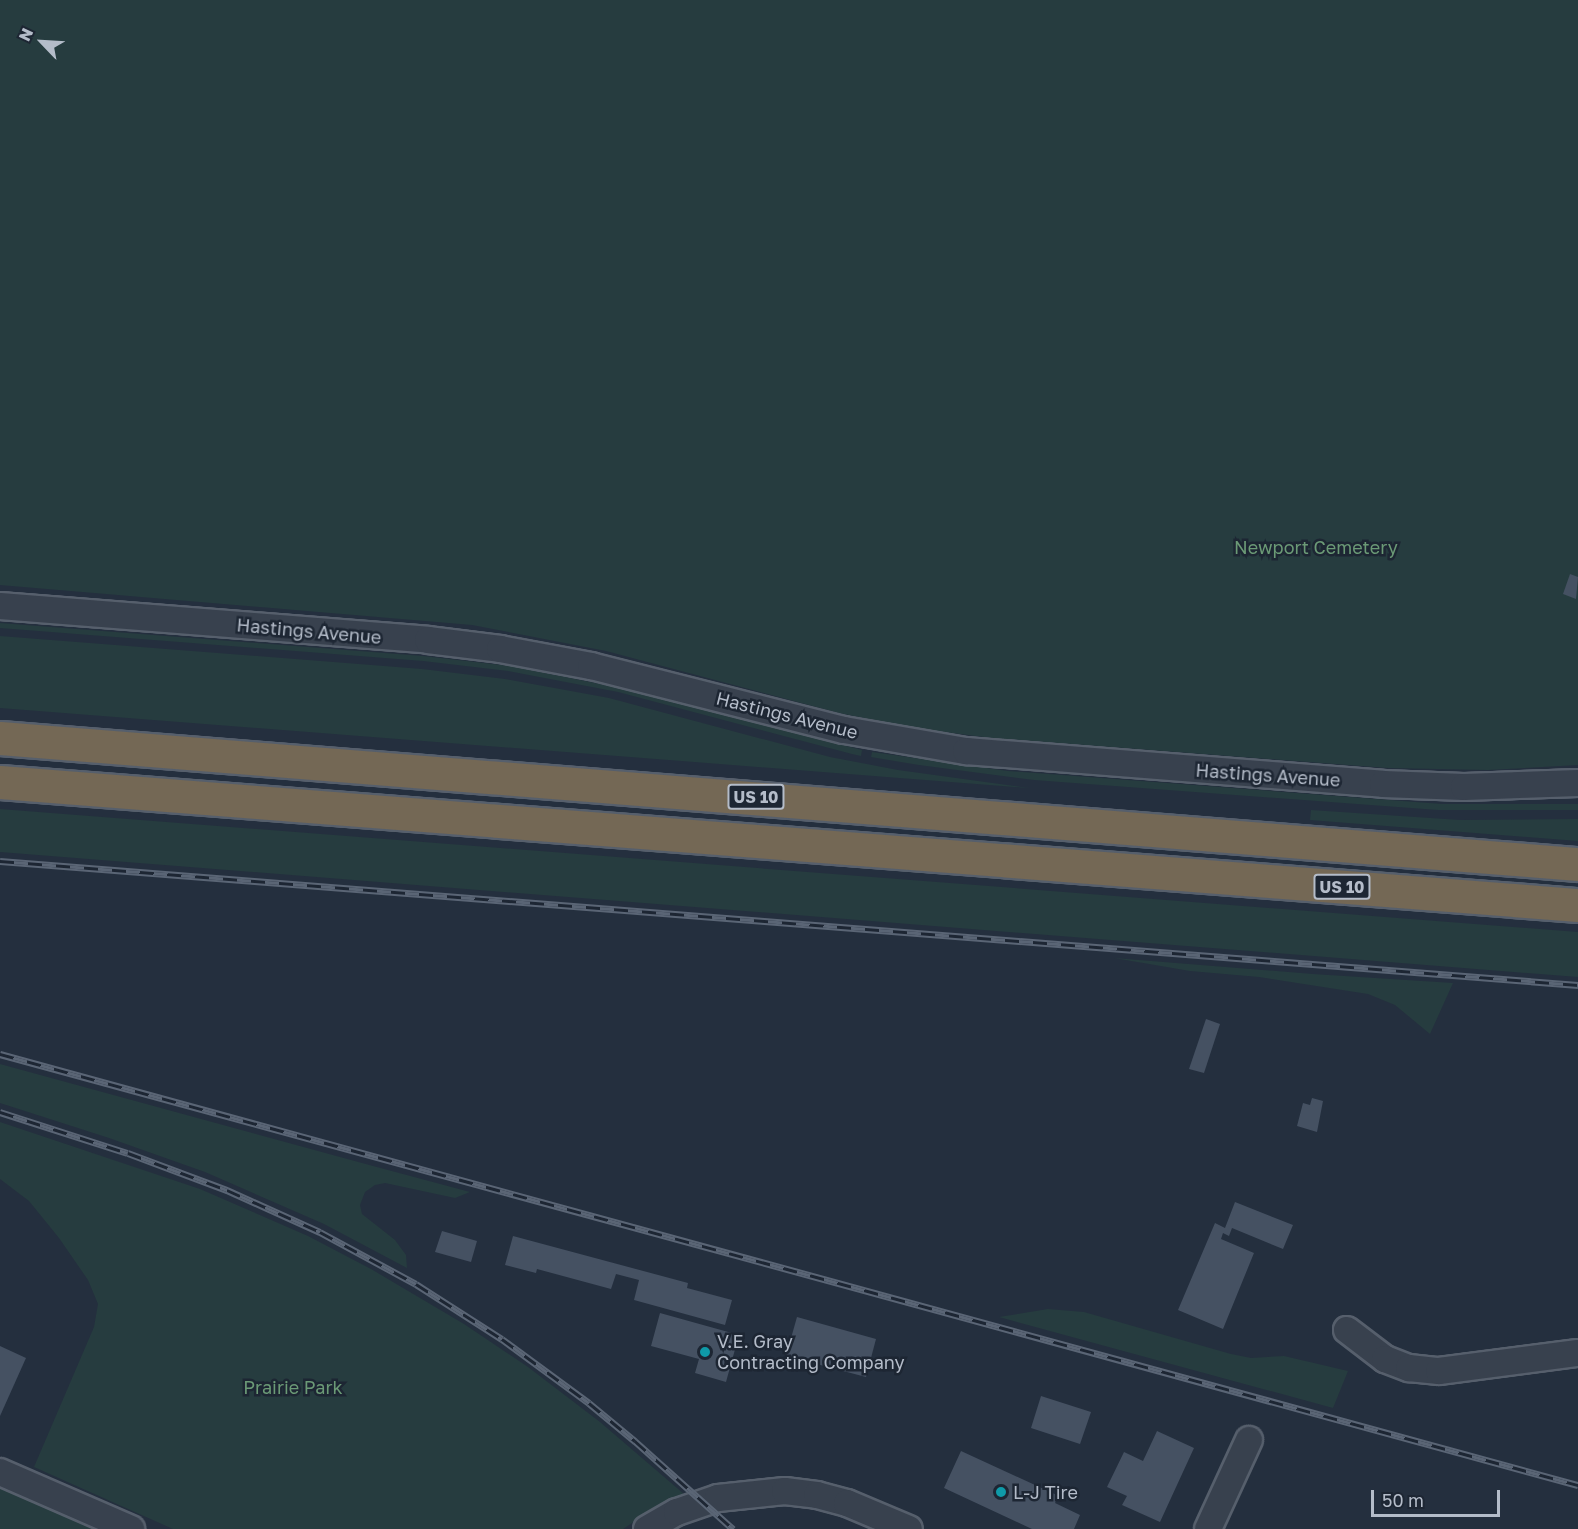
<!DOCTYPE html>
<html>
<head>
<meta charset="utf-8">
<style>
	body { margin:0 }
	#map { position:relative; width:1578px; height:1529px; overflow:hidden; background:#242f3e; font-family:"Golos Text",sans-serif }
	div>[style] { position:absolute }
	.green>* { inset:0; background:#263c3f }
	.building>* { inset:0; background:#455162 }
	.roads { filter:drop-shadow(2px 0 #565f6c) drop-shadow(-2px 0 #565f6c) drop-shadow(0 2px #565f6c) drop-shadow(0 -2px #565f6c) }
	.minor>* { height:26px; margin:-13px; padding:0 13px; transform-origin:13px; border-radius:13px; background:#38414e }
	.highway>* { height:33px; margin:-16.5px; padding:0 16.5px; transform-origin:16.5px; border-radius:16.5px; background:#746855 }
	.rail>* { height:7px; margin-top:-3.5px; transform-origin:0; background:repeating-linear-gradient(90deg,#1d2633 0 14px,#5a6575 0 28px); box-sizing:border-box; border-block:2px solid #5a6575 }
	.dots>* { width:16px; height:16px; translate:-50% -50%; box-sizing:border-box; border:3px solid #1d2633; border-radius:50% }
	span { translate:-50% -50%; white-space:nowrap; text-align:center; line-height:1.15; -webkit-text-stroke:5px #1d2633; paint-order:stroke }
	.shield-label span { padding:2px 4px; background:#1d2633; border:2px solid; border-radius:4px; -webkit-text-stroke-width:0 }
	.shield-label { font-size:16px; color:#b4bcc9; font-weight:700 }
	.park-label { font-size:18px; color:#6b9a76 }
	.street-label { font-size:18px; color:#b4bcc9 }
	.poi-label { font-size:18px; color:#b4bcc9 }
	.left { translate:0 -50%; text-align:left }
	.north { position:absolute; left:12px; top:12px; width:60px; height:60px; -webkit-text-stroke:4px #1d2633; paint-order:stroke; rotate:295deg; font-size:16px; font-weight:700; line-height:24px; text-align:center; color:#b4bcc9 }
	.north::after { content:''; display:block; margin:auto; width:21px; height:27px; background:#b4bcc9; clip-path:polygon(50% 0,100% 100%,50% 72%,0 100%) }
	.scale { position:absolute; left:1371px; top:1490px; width:129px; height:27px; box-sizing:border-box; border:3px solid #b4bcc9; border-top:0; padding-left:8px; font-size:18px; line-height:21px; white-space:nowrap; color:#b4bcc9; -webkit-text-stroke:4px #1d2633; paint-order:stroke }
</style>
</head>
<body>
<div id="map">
	<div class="green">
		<div style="clip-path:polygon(0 0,1578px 0,1578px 765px,1488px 770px,1388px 768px,992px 738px,913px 728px,839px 713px,606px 651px,472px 625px,0 585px)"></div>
		<div style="clip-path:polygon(0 623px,423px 656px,510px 666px,620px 688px,862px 750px,861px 756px,852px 754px,618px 692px,508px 671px,423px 661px,0 628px)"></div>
		<div style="clip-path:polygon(0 636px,422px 669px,505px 679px,609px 698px,830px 757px,898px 770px,1029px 788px,0 708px)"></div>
		<div style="clip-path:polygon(872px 752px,1008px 771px,1442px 804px,1578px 804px,1578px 810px,1438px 810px,1034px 780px,919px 765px,871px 757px)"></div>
		<div style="clip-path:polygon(0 809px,1578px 932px,1578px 977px,0 852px)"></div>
		<div style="clip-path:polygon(1311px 810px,1460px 820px,1578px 819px,1578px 841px,1310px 820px)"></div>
		<div style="clip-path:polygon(1114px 958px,1313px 974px,1453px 983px,1430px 1034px,1395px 1005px,1368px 994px,1259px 977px,1190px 971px)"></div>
		<div style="clip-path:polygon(0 1064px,373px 1166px,470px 1192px,455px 1198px,385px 1183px,375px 1185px,365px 1192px,360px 1205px,362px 1214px,395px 1240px,406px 1255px,407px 1268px,324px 1224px,205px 1172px,109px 1138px,0 1103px)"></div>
		<div style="clip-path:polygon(0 1122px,200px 1189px,308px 1236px,371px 1269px,464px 1324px,528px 1367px,600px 1422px,684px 1494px,662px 1503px,623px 1529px,173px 1529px,34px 1467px,94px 1327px,98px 1304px,88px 1280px,59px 1238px,29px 1201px,0 1179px)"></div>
		<div style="clip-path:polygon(1048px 1309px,1084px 1312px,1231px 1354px,1251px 1358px,1284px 1356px,1348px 1371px,1333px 1408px,999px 1317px)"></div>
		<div style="clip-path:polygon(0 1483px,106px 1529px,0 1529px)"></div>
	</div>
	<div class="building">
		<div style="clip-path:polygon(1570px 574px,1578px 577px,1576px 599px,1563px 594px)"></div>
		<div style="clip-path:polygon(1206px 1019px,1220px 1024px,1204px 1073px,1189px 1069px)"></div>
		<div style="clip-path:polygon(1312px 1098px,1323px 1101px,1317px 1132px,1297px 1126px,1303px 1103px,1310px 1105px)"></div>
		<div style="clip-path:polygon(1235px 1202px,1293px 1225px,1283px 1249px,1232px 1228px,1229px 1236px,1223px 1233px,1221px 1239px,1254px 1253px,1223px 1329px,1178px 1310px,1215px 1223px,1225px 1228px)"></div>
		<div style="clip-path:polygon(442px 1231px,477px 1241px,471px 1262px,435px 1252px)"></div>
		<div style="clip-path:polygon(513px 1236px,688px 1283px,687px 1288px,732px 1300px,725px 1325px,634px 1300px,639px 1280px,616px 1274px,611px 1289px,537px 1269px,536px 1273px,505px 1265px)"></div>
		<div style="clip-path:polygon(660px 1313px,739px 1335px,726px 1382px,695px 1373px,699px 1359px,651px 1346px)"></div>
		<div style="clip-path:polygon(797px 1317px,876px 1339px,866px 1377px,786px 1356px)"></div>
		<div style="clip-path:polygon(0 1346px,26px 1358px,0 1416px)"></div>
		<div style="clip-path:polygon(1041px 1396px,1091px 1412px,1080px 1444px,1031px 1428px)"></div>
		<div style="clip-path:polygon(1157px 1431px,1194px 1448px,1160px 1522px,1122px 1505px,1127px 1496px,1107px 1487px,1124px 1452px,1143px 1461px)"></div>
		<div style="clip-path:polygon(961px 1451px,1059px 1496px,1055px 1503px,1080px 1515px,1074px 1529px,1032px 1529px,944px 1488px)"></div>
	</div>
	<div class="roads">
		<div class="minor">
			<div style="left:0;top:606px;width:429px;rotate:4.5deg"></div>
			<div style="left:428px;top:640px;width:73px;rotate:7.1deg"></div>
			<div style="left:500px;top:649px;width:93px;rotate:10.6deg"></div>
			<div style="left:591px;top:666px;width:261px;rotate:14.2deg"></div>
			<div style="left:844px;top:730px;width:124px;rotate:9.8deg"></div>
			<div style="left:966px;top:751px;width:418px;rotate:4.5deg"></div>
			<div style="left:1383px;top:784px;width:81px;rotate:2.1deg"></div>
			<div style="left:1464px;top:787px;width:114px;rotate:-2deg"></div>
			<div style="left:1347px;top:1330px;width:48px;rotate:37.3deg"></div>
			<div style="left:1385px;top:1359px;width:26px;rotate:21deg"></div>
			<div style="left:1409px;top:1368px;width:30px;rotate:6deg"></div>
			<div style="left:1439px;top:1371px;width:140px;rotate:-7.4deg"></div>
			<div style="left:0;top:1472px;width:143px;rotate:23.5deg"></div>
			<div style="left:647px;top:1529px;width:34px;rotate:-30deg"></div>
			<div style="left:677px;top:1512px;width:43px;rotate:-18.9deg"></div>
			<div style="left:718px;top:1498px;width:67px;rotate:-6deg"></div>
			<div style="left:785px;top:1491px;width:32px;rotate:7deg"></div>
			<div style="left:817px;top:1495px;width:31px;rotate:15deg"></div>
			<div style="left:847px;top:1503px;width:67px;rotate:22.8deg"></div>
			<div style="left:1208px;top:1529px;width:98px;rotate:-65.3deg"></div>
		</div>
		<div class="highway">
			<div style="left:0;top:738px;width:1583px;rotate:4.57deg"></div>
			<div style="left:0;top:782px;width:1583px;rotate:4.46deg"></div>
		</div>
	</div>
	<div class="rail">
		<div style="left:0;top:861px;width:1583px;rotate:4.49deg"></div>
		<div style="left:0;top:1054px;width:1636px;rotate:15.28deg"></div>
		<div style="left:0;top:1112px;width:134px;rotate:17.8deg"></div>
		<div style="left:128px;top:1153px;width:106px;rotate:20.5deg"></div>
		<div style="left:227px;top:1190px;width:102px;rotate:24.3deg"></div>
		<div style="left:320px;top:1232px;width:109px;rotate:28.4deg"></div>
		<div style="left:416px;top:1284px;width:102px;rotate:32.6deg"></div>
		<div style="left:502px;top:1339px;width:108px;rotate:36.3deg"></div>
		<div style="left:589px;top:1403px;width:60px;rotate:39.6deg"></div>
		<div style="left:635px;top:1441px;width:132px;rotate:41.9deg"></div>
	</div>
	<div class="dots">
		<div style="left:705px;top:1352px;background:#0f9aa8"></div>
		<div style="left:1001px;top:1492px;background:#0f9aa8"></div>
	</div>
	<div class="shield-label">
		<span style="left:756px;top:797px">US 10</span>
		<span style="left:1342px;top:887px">US 10</span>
	</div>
	<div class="park-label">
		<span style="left:1316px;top:547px">Newport Cemetery</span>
		<span style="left:293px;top:1387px">Prairie Park</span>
	</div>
	<div class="street-label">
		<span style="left:309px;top:631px;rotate:5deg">Hastings Avenue</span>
		<span style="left:787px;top:715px;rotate:14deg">Hastings Avenue</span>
		<span style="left:1268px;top:775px;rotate:4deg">Hastings Avenue</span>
	</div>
	<div class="poi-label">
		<span class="left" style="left:717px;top:1352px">V.E. Gray<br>Contracting Company</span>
		<span class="left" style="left:1013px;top:1492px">L-J Tire</span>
	</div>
	<div class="north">N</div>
	<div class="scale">50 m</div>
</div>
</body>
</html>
